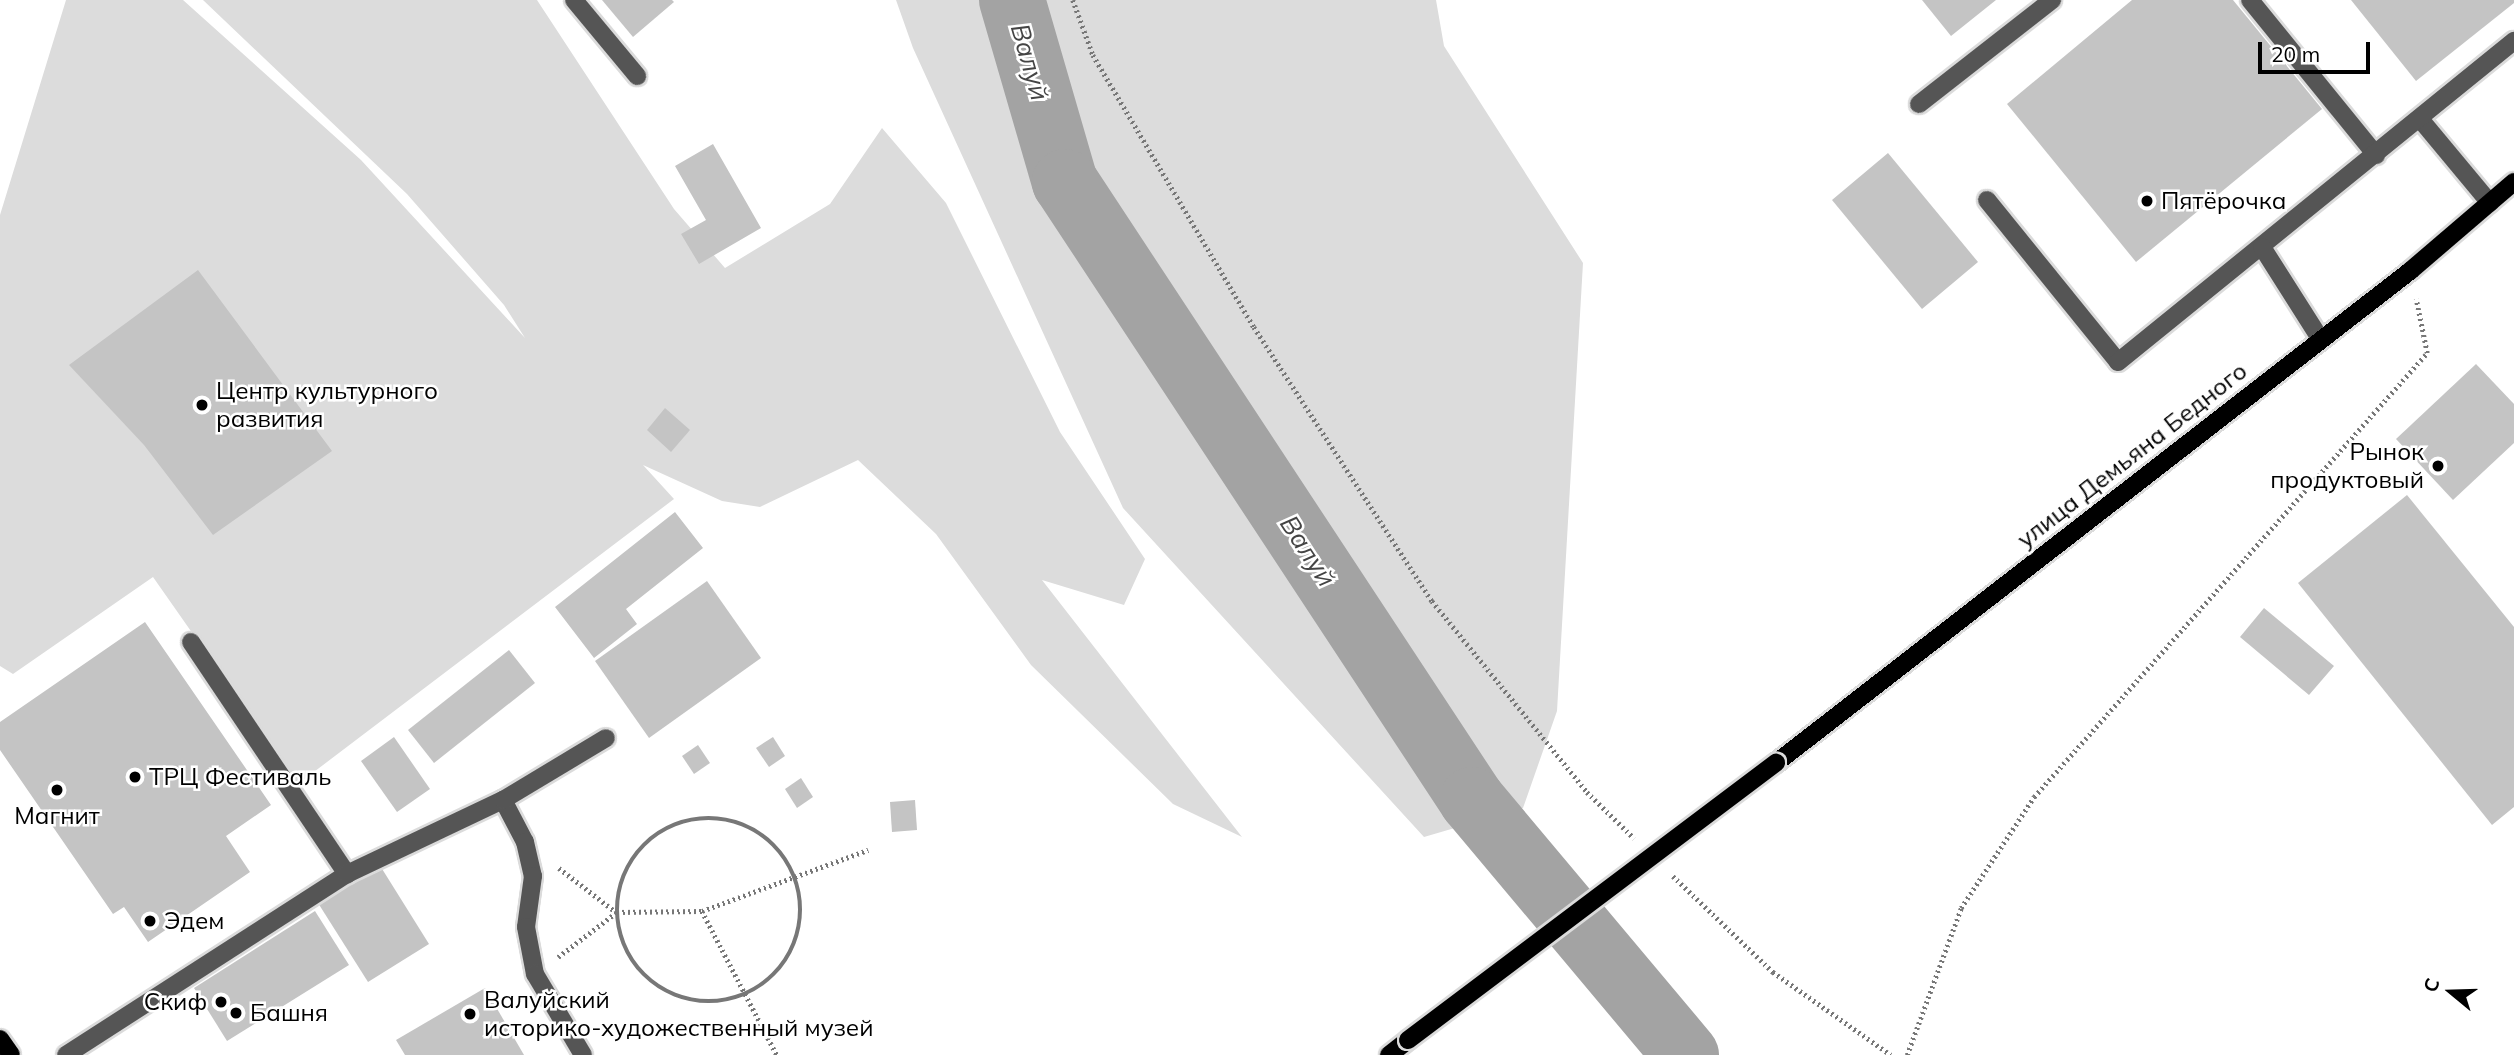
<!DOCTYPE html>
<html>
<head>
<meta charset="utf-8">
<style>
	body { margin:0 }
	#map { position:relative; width:2514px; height:1055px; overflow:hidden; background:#fff; font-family:Mulish,sans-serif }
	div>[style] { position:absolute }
	.green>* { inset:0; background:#dcdcdc }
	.river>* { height:66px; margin:-33px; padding:0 33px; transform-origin:33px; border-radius:33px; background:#a3a3a3 }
	.building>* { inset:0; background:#c4c4c4 }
	.path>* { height:4.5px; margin-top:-2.25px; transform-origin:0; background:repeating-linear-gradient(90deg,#777 0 2px,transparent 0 5.5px) }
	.path>.ring { margin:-2.25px; padding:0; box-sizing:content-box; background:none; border:4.5px solid #777; border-radius:50% }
	.roads { filter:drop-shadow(2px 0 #dbdbdb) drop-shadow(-2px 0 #dbdbdb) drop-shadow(0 2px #dbdbdb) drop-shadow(0 -2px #dbdbdb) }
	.minor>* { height:18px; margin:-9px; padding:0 9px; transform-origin:9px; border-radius:9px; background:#555 }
	.major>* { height:18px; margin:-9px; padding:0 9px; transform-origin:9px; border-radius:9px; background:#000 }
	.bridges { filter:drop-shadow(2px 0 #dbdbdb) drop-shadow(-2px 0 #dbdbdb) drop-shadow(0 2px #dbdbdb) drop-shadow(0 -2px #dbdbdb) }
	.major-bridge>* { height:18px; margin:-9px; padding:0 9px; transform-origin:9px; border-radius:9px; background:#000 }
	.dots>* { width:19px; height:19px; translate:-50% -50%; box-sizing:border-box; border:4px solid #fff; border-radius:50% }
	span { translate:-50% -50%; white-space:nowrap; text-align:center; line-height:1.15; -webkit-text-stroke:5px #fff; paint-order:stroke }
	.poi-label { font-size:24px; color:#000 }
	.left { translate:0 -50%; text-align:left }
	.right { translate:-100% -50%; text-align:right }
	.street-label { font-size:24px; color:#000 }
	.water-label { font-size:26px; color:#444; font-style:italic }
	.north { position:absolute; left:2416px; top:957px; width:70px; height:70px; -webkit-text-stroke:5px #fff; paint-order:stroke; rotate:289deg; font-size:19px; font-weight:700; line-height:28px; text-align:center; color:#000 }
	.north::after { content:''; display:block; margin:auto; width:24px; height:32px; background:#000; clip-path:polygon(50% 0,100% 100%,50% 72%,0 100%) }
	.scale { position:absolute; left:2258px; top:42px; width:112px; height:32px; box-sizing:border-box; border:4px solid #000; border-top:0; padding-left:9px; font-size:21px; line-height:24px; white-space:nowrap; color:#000; -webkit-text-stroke:5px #fff; paint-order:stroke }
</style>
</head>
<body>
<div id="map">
	<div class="green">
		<div style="clip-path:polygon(66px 0,183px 0,361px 160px,525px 338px,504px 305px,407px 194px,203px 0,537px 0,674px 209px,725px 268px,830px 204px,882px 128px,946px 203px,1060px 432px,1145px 559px,1124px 605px,1042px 580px,1242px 837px,1173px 804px,1031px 665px,936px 534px,858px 460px,760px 507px,722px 501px,643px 465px,674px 499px,298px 784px,153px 577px,13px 674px,0 666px,0 215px)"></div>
		<div style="clip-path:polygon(896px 0,1436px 0,1444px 46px,1583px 263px,1557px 711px,1523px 808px,1424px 837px,1123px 508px,913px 48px)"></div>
	</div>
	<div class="river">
		<div style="left:1012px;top:0;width:190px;rotate:73.8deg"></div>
		<div style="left:1065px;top:182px;width:740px;rotate:56.63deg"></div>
		<div style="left:1472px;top:800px;width:333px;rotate:50deg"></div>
	</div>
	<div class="building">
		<div style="clip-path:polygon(602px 0,672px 0,674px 2px,633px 37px)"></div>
		<div style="clip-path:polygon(1922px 0,1996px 0,1951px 36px)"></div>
		<div style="clip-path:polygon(2132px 0,2233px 0,2322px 109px,2136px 262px,2007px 104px)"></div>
		<div style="clip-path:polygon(2351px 0,2514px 0,2514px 3px,2416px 81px)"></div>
		<div style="clip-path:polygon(713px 144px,761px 228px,699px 264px,681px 234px,706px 220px,675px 166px)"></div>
		<div style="clip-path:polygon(1888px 153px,1978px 262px,1922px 309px,1832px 200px)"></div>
		<div style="clip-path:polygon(198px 270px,332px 451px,213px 535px,144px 445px,69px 365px)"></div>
		<div style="clip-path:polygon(2476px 364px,2514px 404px,2514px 443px,2453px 500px,2396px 439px)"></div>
		<div style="clip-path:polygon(665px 408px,690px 430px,671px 452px,647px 430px)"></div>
		<div style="clip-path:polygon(2407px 495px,2514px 627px,2514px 807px,2492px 825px,2298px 583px)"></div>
		<div style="clip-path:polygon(675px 512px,703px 548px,626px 609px,637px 624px,594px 658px,555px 607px)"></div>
		<div style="clip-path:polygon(707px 581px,761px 658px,649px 738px,595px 661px)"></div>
		<div style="clip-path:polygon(2264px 608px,2334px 666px,2309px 695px,2240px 637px)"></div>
		<div style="clip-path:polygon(145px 622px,271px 805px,226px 836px,250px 872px,148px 942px,124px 907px,113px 914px,0 750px,0 722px)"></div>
		<div style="clip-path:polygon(509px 650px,535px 683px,434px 763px,408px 730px)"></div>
		<div style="clip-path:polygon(394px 737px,430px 789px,397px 812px,361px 761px)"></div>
		<div style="clip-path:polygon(773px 737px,785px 756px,769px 767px,756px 748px)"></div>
		<div style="clip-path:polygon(698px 745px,710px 763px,694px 774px,682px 756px)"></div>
		<div style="clip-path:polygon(801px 778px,813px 797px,797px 808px,785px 789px)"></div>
		<div style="clip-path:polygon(915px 800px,917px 830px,892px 832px,890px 802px)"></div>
		<div style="clip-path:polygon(379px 864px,429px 944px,368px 982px,318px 903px)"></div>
		<div style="clip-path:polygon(315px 911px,349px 965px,227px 1041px,194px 988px)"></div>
		<div style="clip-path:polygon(485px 988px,524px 1055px,405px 1055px,396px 1040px)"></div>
	</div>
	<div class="path">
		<div style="left:1073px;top:0;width:59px;rotate:70deg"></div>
		<div style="left:1093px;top:55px;width:316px;rotate:59.4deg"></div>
		<div style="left:1254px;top:327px;width:327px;rotate:57deg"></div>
		<div style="left:1432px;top:601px;width:246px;rotate:50.9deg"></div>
		<div style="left:1587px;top:792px;width:66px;rotate:44.4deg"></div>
		<div class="ring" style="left:617px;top:818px;width:179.5px;height:179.5px"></div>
		<div style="left:559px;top:868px;width:72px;rotate:37.7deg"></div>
		<div style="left:1673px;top:876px;width:139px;rotate:43.8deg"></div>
		<div style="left:1773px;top:972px;width:144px;rotate:35.1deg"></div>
		<div style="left:702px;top:911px;width:162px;rotate:62.5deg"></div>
		<div style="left:558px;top:957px;width:74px;rotate:-37.3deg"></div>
		<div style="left:617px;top:912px;width:85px;rotate:-0.7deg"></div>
		<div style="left:702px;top:911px;width:177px;rotate:-20.2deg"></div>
		<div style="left:1907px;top:1055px;width:157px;rotate:-69.8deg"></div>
		<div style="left:1961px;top:908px;width:133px;rotate:-56.7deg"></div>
		<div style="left:2034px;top:797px;width:593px;rotate:-48.49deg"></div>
		<div style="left:2427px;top:353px;width:55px;rotate:-101.5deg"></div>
	</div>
	<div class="roads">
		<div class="minor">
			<div style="left:574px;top:0;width:99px;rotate:50.3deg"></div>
			<div style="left:2250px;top:0;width:200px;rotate:50.9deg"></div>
			<div style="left:1919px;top:104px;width:169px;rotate:-38deg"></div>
			<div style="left:2420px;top:119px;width:109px;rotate:50.2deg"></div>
			<div style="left:1987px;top:200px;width:208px;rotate:51deg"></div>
			<div style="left:2118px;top:362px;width:510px;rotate:-39.03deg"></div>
			<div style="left:2262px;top:247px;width:110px;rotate:57.6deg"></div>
			<div style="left:191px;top:642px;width:280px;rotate:56.1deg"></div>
			<div style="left:503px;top:800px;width:47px;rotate:62.4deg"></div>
			<div style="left:525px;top:842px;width:35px;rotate:77deg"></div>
			<div style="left:533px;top:876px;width:51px;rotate:97.8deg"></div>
			<div style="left:526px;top:927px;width:48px;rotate:79.2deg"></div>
			<div style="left:535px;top:974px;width:94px;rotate:59.3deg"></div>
			<div style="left:66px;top:1055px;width:334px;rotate:-32.8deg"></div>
			<div style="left:347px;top:874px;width:173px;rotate:-25.4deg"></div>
			<div style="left:503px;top:800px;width:120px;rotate:-31deg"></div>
		</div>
		<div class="major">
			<div style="left:1776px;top:763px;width:803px;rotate:-37.81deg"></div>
			<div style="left:2410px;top:271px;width:137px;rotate:-40.6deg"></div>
			<div style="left:0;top:1039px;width:19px;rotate:55deg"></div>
			<div style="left:1389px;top:1055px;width:24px;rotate:-38deg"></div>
		</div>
	</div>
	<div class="bridges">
		<div class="major-bridge">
			<div style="left:1408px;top:1040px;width:461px;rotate:-37deg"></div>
		</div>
	</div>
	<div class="dots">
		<div style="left:2147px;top:201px;background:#000"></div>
		<div style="left:202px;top:405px;background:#000"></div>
		<div style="left:2438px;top:466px;background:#000"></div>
		<div style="left:135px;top:777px;background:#000"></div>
		<div style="left:57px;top:790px;background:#000"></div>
		<div style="left:150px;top:921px;background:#000"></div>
		<div style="left:221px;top:1002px;background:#000"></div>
		<div style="left:236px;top:1013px;background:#000"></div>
		<div style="left:470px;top:1014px;background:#000"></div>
	</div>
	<div class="poi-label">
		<span class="left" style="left:2161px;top:201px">Пятёрочка</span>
		<span class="left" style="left:216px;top:405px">Центр культурного<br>развития</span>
		<span class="right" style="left:2424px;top:466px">Рынок<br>продуктовый</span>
		<span class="left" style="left:149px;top:777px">ТРЦ Фестиваль</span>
		<span style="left:57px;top:816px">Магнит</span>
		<span class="left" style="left:164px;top:921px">Эдем</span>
		<span class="left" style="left:484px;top:1014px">Валуйский<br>историко-художественный музей</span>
		<span class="right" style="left:207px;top:1002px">Скиф</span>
		<span class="left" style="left:250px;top:1013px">Башня</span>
	</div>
	<div class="street-label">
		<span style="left:2132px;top:455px;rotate:-38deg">улица Демьяна Бедного</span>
	</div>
	<div class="water-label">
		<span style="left:1030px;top:62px;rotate:74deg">Валуй</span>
		<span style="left:1308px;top:551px;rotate:57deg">Валуй</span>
	</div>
	<div class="north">С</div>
	<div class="scale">20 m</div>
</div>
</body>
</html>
